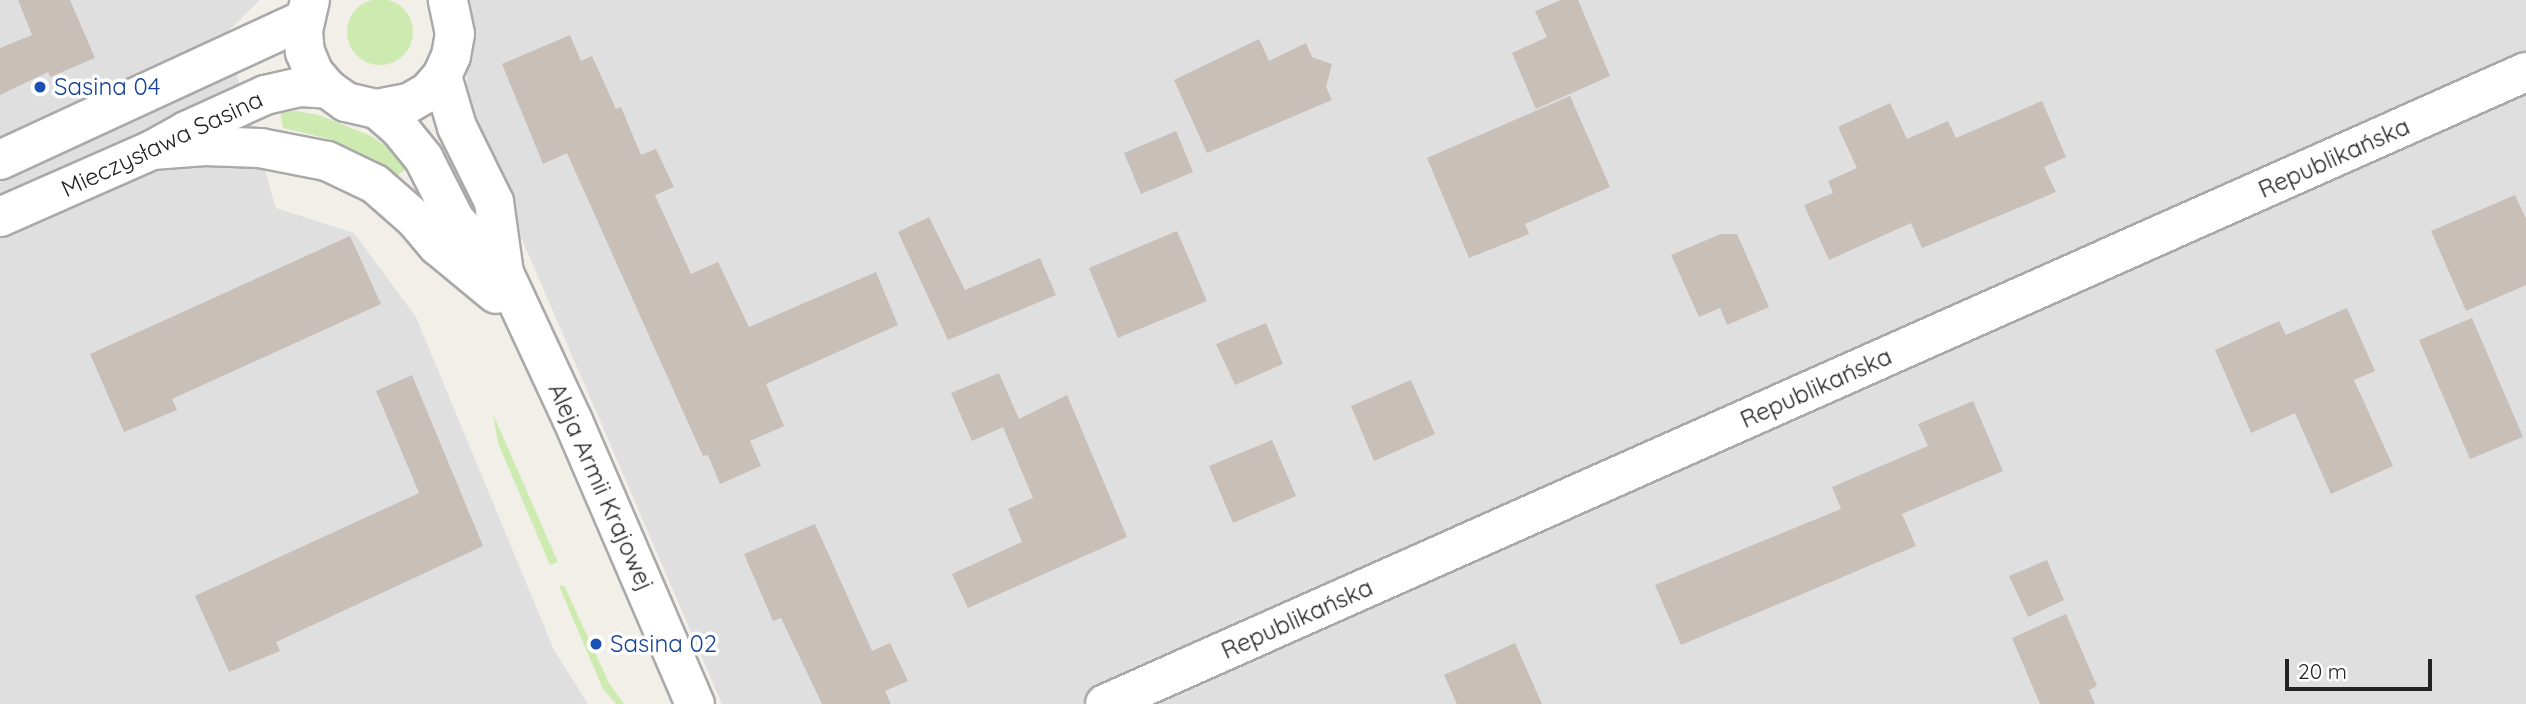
<!DOCTYPE html>
<html>
<head>
<meta charset="utf-8">
<style>
	body { margin:0 }
	#map { position:relative; width:2526px; height:704px; overflow:hidden; background:#f2efe9; font-family:Quicksand,sans-serif }
	div>[style] { position:absolute }
	.residential>* { inset:0; background:#e0dfdf }
	.grass>* { inset:0; background:#cdebb0 }
	.round { border-radius:50% }
	.building>* { inset:0; background:#c7bfb8 }
	.roads { filter:drop-shadow(2px 0 #a9a9a9) drop-shadow(-2px 0 #a9a9a9) drop-shadow(0 2px #a9a9a9) drop-shadow(0 -2px #a9a9a9) }
	.minor>* { height:38px; margin:-19px; padding:0 19px; transform-origin:19px; border-radius:19px; background:#fff }
	.tertiary>* { height:38px; margin:-19px; padding:0 19px; transform-origin:19px; border-radius:19px; background:#fff }
	.dots>* { width:19px; height:19px; translate:-50% -50%; box-sizing:border-box; border:4px solid #fff; border-radius:50% }
	span { translate:-50% -50%; white-space:nowrap; text-align:center; line-height:1.15; -webkit-text-stroke:7px #fff; paint-order:stroke }
	.transit-label { font-size:24px; color:#164399 }
	.left { translate:0 -50%; text-align:left }
	.street-label { font-size:24px; color:#222 }
	.scale { position:absolute; left:2285px; top:659px; width:147px; height:32px; box-sizing:border-box; border:4px solid #222; border-top:0; padding-left:9px; font-size:21px; line-height:24px; white-space:nowrap; color:#222; -webkit-text-stroke:5px #fff; paint-order:stroke }
</style>
</head>
<body>
<div id="map">
	<div class="residential">
		<div style="clip-path:polygon(0 0,260px 0,225px 34px,276px 208px,354px 233px,416px 317px,554px 650px,588px 704px,0 704px)"></div>
		<div style="clip-path:polygon(463px 0,2526px 0,2526px 704px,722px 704px,465px 107px,471px 18px)"></div>
	</div>
	<div class="grass">
		<div class="round" style="left:347px;top:-1px;width:66px;height:66px"></div>
		<div style="clip-path:polygon(297px 111px,319px 115px,371px 136px,390px 149px,407px 169px,398px 175px,373px 159px,329px 139px,283px 128px,280px 112px)"></div>
		<div style="clip-path:polygon(493px 414px,558px 562px,550px 565px,498px 443px)"></div>
		<div style="clip-path:polygon(564px 585px,609px 683px,624px 704px,616px 704px,603px 689px,559px 586px)"></div>
	</div>
	<div class="building">
		<div style="clip-path:polygon(18px 0,70px 0,95px 58px,50px 77px,48px 72px,0 95px,0 48px,32px 35px)"></div>
		<div style="clip-path:polygon(1561px 0,1578px 0,1610px 76px,1536px 109px,1512px 53px,1547px 37px,1535px 11px)"></div>
		<div style="clip-path:polygon(570px 35px,581px 61px,592px 56px,616px 109px,621px 107px,641px 155px,656px 149px,674px 187px,655px 195px,691px 274px,718px 262px,749px 327px,876px 272px,898px 325px,766px 384px,784px 426px,750px 441px,761px 466px,720px 484px,708px 455px,703px 456px,567px 153px,543px 164px,502px 64px)"></div>
		<div style="clip-path:polygon(1259px 39px,1269px 61px,1306px 43px,1312px 57px,1332px 64px,1326px 87px,1332px 100px,1207px 153px,1174px 80px)"></div>
		<div style="clip-path:polygon(1570px 96px,1610px 187px,1525px 224px,1529px 234px,1469px 258px,1427px 158px)"></div>
		<div style="clip-path:polygon(2042px 101px,2066px 157px,2044px 167px,2056px 192px,1922px 248px,1911px 223px,1829px 260px,1804px 205px,1833px 193px,1828px 181px,1857px 168px,1838px 127px,1890px 103px,1907px 139px,1948px 121px,1956px 138px)"></div>
		<div style="clip-path:polygon(1176px 131px,1193px 172px,1141px 194px,1124px 153px)"></div>
		<div style="clip-path:polygon(2515px 195px,2526px 219px,2526px 285px,2466px 311px,2431px 231px)"></div>
		<div style="clip-path:polygon(929px 217px,965px 290px,1040px 258px,1056px 295px,948px 340px,898px 232px)"></div>
		<div style="clip-path:polygon(1177px 231px,1207px 301px,1118px 338px,1089px 268px)"></div>
		<div style="clip-path:polygon(1721px 234px,1737px 234px,1769px 307px,1727px 325px,1720px 308px,1699px 317px,1671px 255px)"></div>
		<div style="clip-path:polygon(350px 236px,381px 304px,172px 399px,177px 410px,124px 432px,90px 354px)"></div>
		<div style="clip-path:polygon(2347px 308px,2375px 371px,2354px 380px,2393px 466px,2331px 494px,2295px 413px,2251px 433px,2215px 350px,2279px 321px,2286px 335px)"></div>
		<div style="clip-path:polygon(2472px 318px,2523px 437px,2470px 459px,2419px 340px)"></div>
		<div style="clip-path:polygon(1266px 323px,1283px 364px,1235px 385px,1216px 344px)"></div>
		<div style="clip-path:polygon(999px 373px,1019px 419px,1067px 395px,1127px 537px,968px 608px,952px 574px,1022px 542px,1008px 509px,1033px 498px,1003px 427px,972px 441px,951px 393px)"></div>
		<div style="clip-path:polygon(412px 375px,483px 546px,276px 642px,280px 651px,229px 672px,195px 596px,419px 493px,376px 391px)"></div>
		<div style="clip-path:polygon(1411px 380px,1435px 434px,1374px 461px,1351px 406px)"></div>
		<div style="clip-path:polygon(1973px 401px,2003px 471px,1902px 514px,1916px 546px,1681px 645px,1655px 585px,1841px 509px,1832px 487px,1928px 446px,1918px 424px)"></div>
		<div style="clip-path:polygon(1272px 440px,1296px 496px,1233px 523px,1209px 466px)"></div>
		<div style="clip-path:polygon(815px 524px,872px 651px,890px 643px,908px 681px,885px 691px,891px 704px,822px 704px,781px 618px,773px 621px,744px 554px)"></div>
		<div style="clip-path:polygon(2047px 560px,2064px 600px,2028px 617px,2009px 576px)"></div>
		<div style="clip-path:polygon(2066px 614px,2097px 686px,2089px 690px,2095px 704px,2040px 704px,2012px 638px)"></div>
		<div style="clip-path:polygon(1515px 643px,1542px 704px,1457px 704px,1444px 675px)"></div>
	</div>
	<div class="roads">
		<div class="minor">
			<div style="left:1105px;top:704px;width:1555px;rotate:-23.98deg"></div>
		</div>
		<div class="tertiary">
			<div style="left:310px;top:0;width:32px;rotate:103deg"></div>
			<div style="left:303px;top:31px;width:21px;rotate:85deg"></div>
			<div style="left:305px;top:52px;width:23px;rotate:67deg"></div>
			<div style="left:314px;top:73px;width:21px;rotate:49deg"></div>
			<div style="left:328px;top:89px;width:22px;rotate:36deg"></div>
			<div style="left:346px;top:102px;width:32px;rotate:13deg"></div>
			<div style="left:377px;top:109px;width:33px;rotate:-11deg"></div>
			<div style="left:409px;top:103px;width:22px;rotate:-30deg"></div>
			<div style="left:428px;top:92px;width:21px;rotate:-49deg"></div>
			<div style="left:442px;top:76px;width:22px;rotate:-66deg"></div>
			<div style="left:451px;top:56px;width:22px;rotate:-80deg"></div>
			<div style="left:455px;top:34px;width:35px;rotate:-102deg"></div>
			<div style="left:442px;top:76px;width:53px;rotate:73.6deg"></div>
			<div style="left:457px;top:127px;width:84px;rotate:63.7deg"></div>
			<div style="left:494px;top:202px;width:72px;rotate:82deg"></div>
			<div style="left:377px;top:109px;width:30px;rotate:41deg"></div>
			<div style="left:400px;top:129px;width:38px;rotate:51deg"></div>
			<div style="left:424px;top:159px;width:68px;rotate:63.1deg"></div>
			<div style="left:455px;top:220px;width:72px;rotate:47.2deg"></div>
			<div style="left:504px;top:273px;width:163px;rotate:65deg"></div>
			<div style="left:573px;top:421px;width:308px;rotate:66.7deg"></div>
			<div style="left:152px;top:150px;width:53px;rotate:-4.3deg"></div>
			<div style="left:205px;top:146px;width:55px;rotate:2.1deg"></div>
			<div style="left:260px;top:148px;width:68px;rotate:11deg"></div>
			<div style="left:327px;top:161px;width:53px;rotate:25.6deg"></div>
			<div style="left:375px;top:184px;width:53px;rotate:41.2deg"></div>
			<div style="left:415px;top:219px;width:35px;rotate:50deg"></div>
			<div style="left:438px;top:246px;width:75px;rotate:39.6deg"></div>
			<div style="left:0;top:160px;width:334px;rotate:-24.8deg"></div>
			<div style="left:0;top:217px;width:166px;rotate:-23.8deg"></div>
			<div style="left:152px;top:150px;width:39px;rotate:-29deg"></div>
			<div style="left:186px;top:131px;width:87px;rotate:-24.5deg"></div>
			<div style="left:265px;top:95px;width:37px;rotate:-13deg"></div>
			<div style="left:301px;top:87px;width:27px;rotate:4deg"></div>
		</div>
	</div>
	<div class="dots">
		<div style="left:40px;top:87px;background:#1a4fb4"></div>
		<div style="left:596px;top:644px;background:#1a4fb4"></div>
	</div>
	<div class="transit-label">
		<span class="left" style="left:54px;top:87px">Sasina 04</span>
		<span class="left" style="left:610px;top:644px">Sasina 02</span>
	</div>
	<div class="street-label">
		<span style="left:162px;top:144px;rotate:-25deg">Mieczysława Sasina</span>
		<span style="left:2334px;top:158px;rotate:-24deg">Republikańska</span>
		<span style="left:1816px;top:388px;rotate:-24deg">Republikańska</span>
		<span style="left:601px;top:487px;rotate:66deg">Aleja Armii Krajowej</span>
		<span style="left:1297px;top:619px;rotate:-24deg">Republikańska</span>
	</div>
	<div class="scale">20 m</div>
</div>
</body>
</html>
